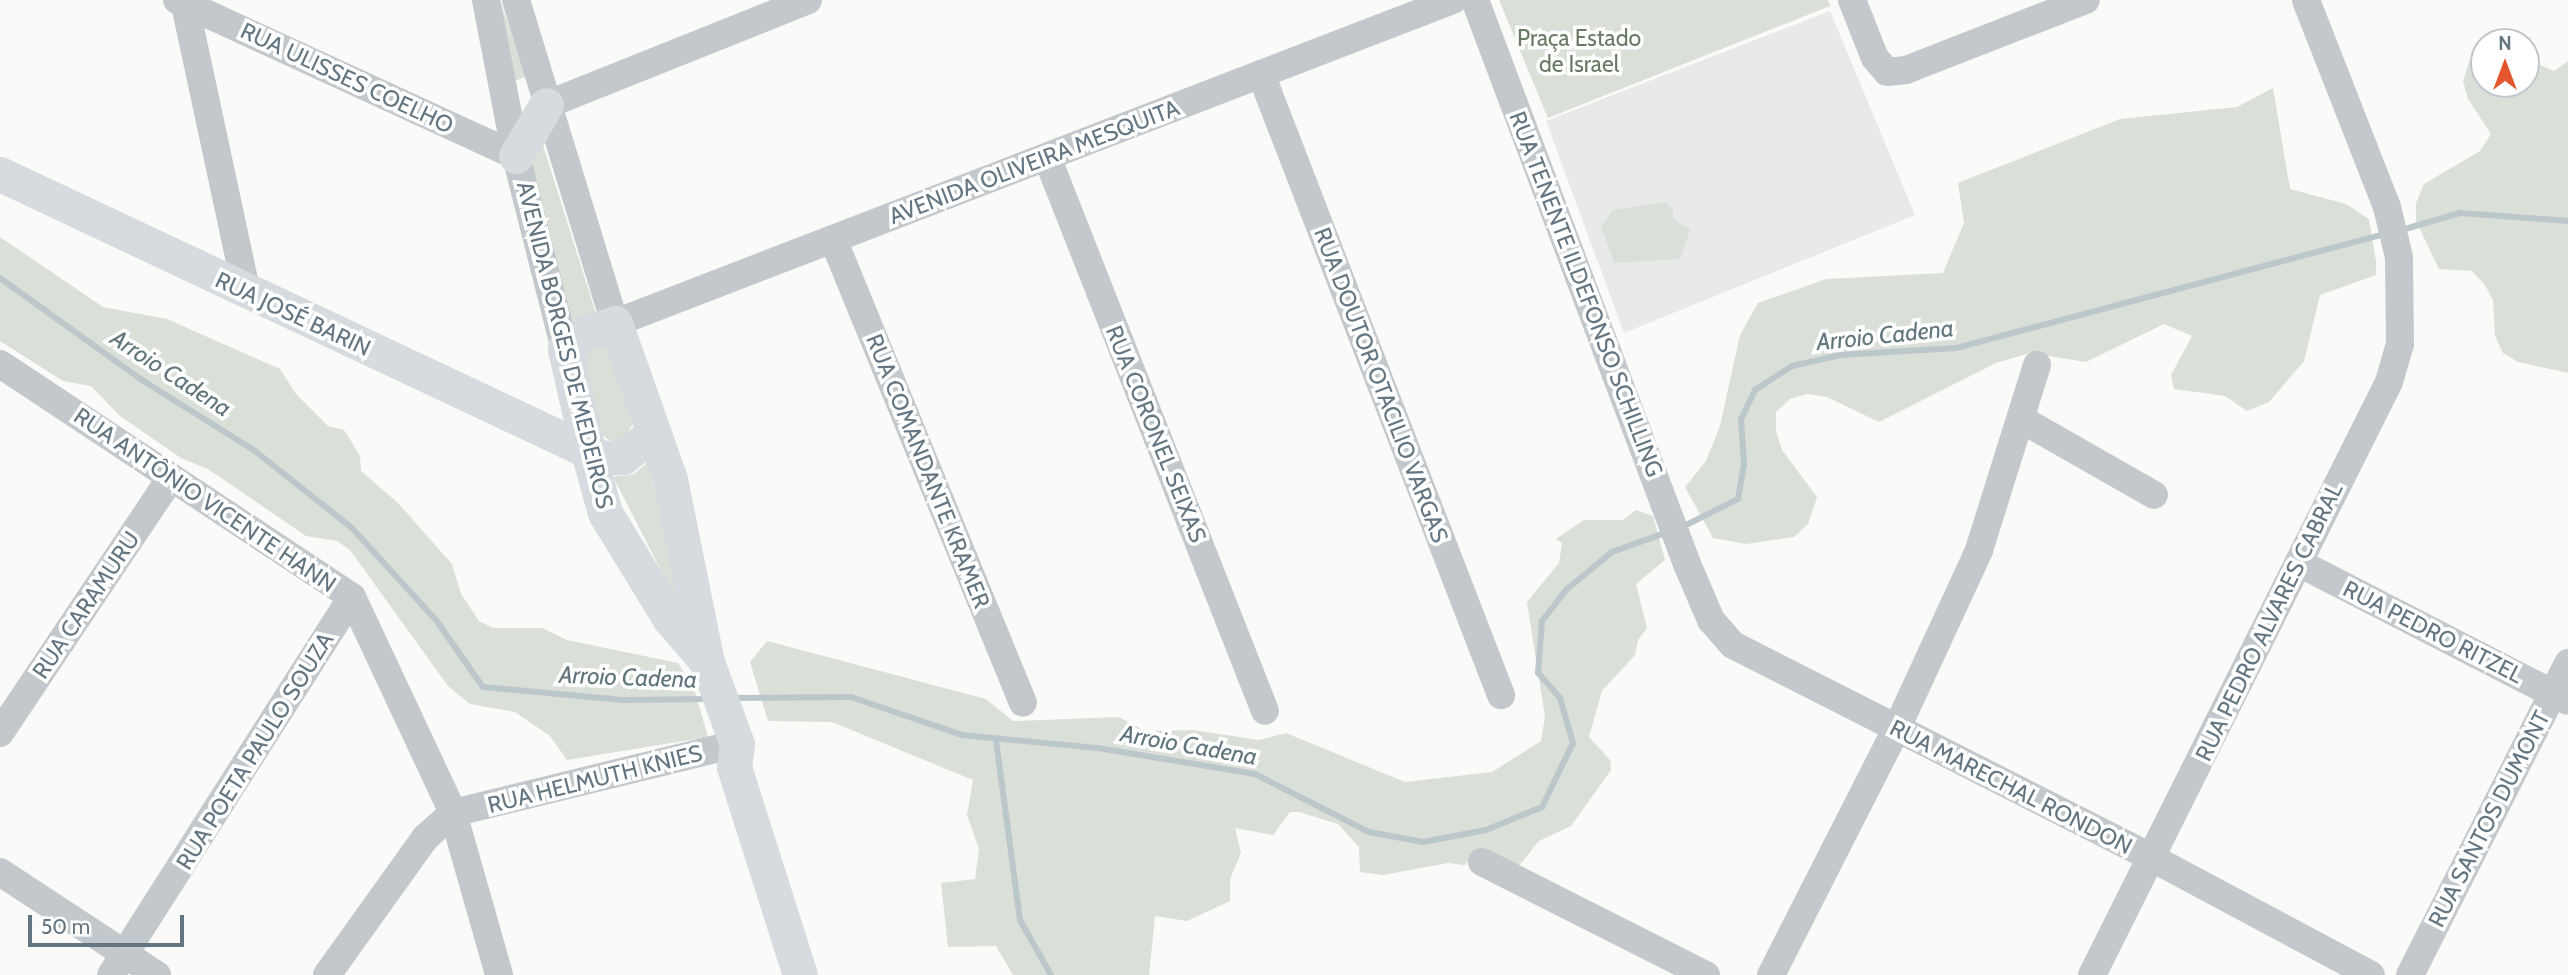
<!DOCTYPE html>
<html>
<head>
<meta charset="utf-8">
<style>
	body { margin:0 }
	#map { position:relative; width:2568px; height:975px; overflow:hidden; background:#fafaf8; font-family:Cabin,sans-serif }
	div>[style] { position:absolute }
	.built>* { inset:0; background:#e8e9e9 }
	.green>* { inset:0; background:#dadfd7 }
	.stream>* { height:6px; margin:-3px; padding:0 3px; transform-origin:3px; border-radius:3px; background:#bbc7cb }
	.minor>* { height:28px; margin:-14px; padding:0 14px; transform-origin:14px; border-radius:14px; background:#c3c8cc }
	.major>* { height:35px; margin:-17.5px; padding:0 17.5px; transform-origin:17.5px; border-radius:17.5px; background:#d6dbdf }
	span { translate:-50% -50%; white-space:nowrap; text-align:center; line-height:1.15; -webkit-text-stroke:7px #fff; paint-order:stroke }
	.park-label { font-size:23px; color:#687a64 }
	.street-label { font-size:23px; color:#657683 }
	.water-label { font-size:24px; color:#60757c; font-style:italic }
	.north { position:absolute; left:2470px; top:28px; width:70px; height:70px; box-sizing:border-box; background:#fff; border:2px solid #c1c8cd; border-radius:50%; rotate:0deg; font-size:19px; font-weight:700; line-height:28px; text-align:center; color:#657683 }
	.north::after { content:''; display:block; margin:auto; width:24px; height:32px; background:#e4572e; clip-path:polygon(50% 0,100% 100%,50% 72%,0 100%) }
	.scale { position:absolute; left:28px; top:915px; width:156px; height:32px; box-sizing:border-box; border:4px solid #657683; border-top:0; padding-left:9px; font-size:21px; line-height:24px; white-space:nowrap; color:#657683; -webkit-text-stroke:5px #fff; paint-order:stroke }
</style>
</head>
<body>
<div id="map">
	<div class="built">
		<div style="clip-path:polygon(1830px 11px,1915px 215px,1624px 333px,1546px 121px)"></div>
	</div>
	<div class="green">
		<div style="clip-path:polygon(500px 0,526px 77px,510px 82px)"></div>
		<div style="clip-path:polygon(1499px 0,1828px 0,1830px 6px,1548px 118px)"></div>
		<div style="clip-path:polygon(2484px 45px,2484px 84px,2526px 84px,2526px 59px,2554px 71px,2568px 61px,2568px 373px,2518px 362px,2503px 353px,2495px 336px,2493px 300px,2485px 285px,2472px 271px,2439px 269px,2416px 221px,2416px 203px,2424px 184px,2480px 151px,2491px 134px,2468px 99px,2463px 81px,2473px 49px)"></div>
		<div style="clip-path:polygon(2273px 88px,2290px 189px,2346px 204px,2369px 219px,2376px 261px,2376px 275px,2320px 295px,2304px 361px,2269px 402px,2247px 411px,2225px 396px,2174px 389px,2171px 375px,2192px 336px,2164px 324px,2086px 362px,2030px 353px,1996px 363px,1879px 422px,1827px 397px,1807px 394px,1790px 399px,1776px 412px,1776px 431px,1782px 450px,1817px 497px,1808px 524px,1794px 537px,1746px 544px,1713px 538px,1685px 487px,1706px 461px,1720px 426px,1740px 335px,1758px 303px,1826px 279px,1943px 273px,1964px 223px,1958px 183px,2120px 119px,2237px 107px)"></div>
		<div style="clip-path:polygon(543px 145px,597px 317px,572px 325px,530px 162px)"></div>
		<div style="clip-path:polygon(1664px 202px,1673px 209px,1673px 219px,1690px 230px,1680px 259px,1614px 263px,1601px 226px,1613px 210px)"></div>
		<div style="clip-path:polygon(0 237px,103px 307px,167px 319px,280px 369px,296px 394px,328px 426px,344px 430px,360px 456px,361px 471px,398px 503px,452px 564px,461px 594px,479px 621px,493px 628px,542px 628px,567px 640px,678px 663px,694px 689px,708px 737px,567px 760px,550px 736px,515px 712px,470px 704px,448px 686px,350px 550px,337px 541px,306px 536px,208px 469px,181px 458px,120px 416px,91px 386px,63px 381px,0 341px)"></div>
		<div style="clip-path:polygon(600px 339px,610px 347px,634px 421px,625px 438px,613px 442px,598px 433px,580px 356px)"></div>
		<div style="clip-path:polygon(647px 463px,689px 606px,681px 609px,613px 477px,634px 474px)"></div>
		<div style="clip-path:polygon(1636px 510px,1653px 516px,1665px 560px,1636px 584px,1647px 628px,1638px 640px,1635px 655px,1602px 691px,1589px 737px,1610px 760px,1611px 770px,1571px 826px,1539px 841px,1517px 868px,1472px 856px,1464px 865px,1448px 863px,1383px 875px,1360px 872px,1359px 847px,1338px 824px,1299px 812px,1290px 812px,1273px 835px,1235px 828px,1241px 853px,1230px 879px,1230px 901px,1187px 921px,1155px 916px,1149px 975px,1013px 975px,996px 946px,948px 947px,941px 883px,975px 879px,979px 849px,967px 815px,973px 780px,832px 722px,768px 721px,750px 662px,767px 641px,986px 699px,1013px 721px,1119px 717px,1145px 731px,1193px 730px,1259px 740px,1286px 733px,1405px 782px,1492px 772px,1541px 741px,1545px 717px,1527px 602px,1559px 563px,1562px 543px,1556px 539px,1584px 520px,1623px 520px)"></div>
	</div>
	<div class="stream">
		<div style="left:2398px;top:231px;width:65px;rotate:-16.2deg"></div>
		<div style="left:2460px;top:213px;width:108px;rotate:4.2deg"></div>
		<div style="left:0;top:278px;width:175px;rotate:35.7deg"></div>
		<div style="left:142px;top:380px;width:133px;rotate:32.1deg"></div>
		<div style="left:255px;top:451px;width:122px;rotate:38.4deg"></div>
		<div style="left:351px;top:527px;width:126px;rotate:47.6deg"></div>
		<div style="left:436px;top:620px;width:82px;rotate:55deg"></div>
		<div style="left:483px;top:687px;width:140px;rotate:5.3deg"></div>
		<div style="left:622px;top:700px;width:87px;rotate:-0.7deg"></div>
		<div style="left:1682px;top:527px;width:63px;rotate:-26.6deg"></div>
		<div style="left:1738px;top:499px;width:36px;rotate:-80deg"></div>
		<div style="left:1744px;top:464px;width:45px;rotate:-93.8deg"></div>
		<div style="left:1741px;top:419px;width:32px;rotate:-64deg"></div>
		<div style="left:1755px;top:390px;width:44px;rotate:-33deg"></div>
		<div style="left:1792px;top:366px;width:49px;rotate:-12.9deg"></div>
		<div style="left:1840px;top:355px;width:116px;rotate:-3.5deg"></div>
		<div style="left:1956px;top:348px;width:444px;rotate:-14.9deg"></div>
		<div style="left:731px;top:698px;width:120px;rotate:-0.5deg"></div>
		<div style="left:851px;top:697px;width:117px;rotate:18.9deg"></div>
		<div style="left:962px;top:735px;width:137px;rotate:5.5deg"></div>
		<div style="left:1098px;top:748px;width:159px;rotate:9.4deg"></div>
		<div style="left:1255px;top:774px;width:128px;rotate:27deg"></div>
		<div style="left:1369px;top:832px;width:55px;rotate:10.5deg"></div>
		<div style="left:1423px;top:842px;width:64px;rotate:-10.8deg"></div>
		<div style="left:1486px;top:830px;width:61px;rotate:-22.3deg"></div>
		<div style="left:1542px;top:807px;width:71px;rotate:-64.2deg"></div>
		<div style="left:1573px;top:743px;width:47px;rotate:-106.1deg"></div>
		<div style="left:1560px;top:698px;width:33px;rotate:-131deg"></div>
		<div style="left:1538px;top:673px;width:52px;rotate:-85.6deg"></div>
		<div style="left:1542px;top:621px;width:41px;rotate:-52deg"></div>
		<div style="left:1567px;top:589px;width:58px;rotate:-39.4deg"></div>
		<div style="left:1612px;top:552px;width:59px;rotate:-19.7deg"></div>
		<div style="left:996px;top:740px;width:182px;rotate:82.4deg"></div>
		<div style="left:1020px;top:920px;width:63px;rotate:60.6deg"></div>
	</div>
	<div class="minor">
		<div style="left:177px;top:0;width:373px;rotate:24.7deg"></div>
		<div style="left:184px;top:0;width:301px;rotate:77.9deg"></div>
		<div style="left:486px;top:0;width:159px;rotate:79.1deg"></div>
		<div style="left:516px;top:156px;width:199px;rotate:75.8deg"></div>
		<div style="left:516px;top:0;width:338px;rotate:73deg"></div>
		<div style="left:615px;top:323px;width:898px;rotate:-21.08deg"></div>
		<div style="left:1475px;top:0;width:603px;rotate:69.4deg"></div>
		<div style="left:1687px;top:564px;width:61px;rotate:66.8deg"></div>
		<div style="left:1711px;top:620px;width:33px;rotate:49deg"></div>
		<div style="left:1733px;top:645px;width:470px;rotate:26.9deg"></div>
		<div style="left:2152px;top:858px;width:248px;rotate:28.1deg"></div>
		<div style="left:1852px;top:0;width:62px;rotate:68.4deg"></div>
		<div style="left:1875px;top:58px;width:18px;rotate:49deg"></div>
		<div style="left:1887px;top:72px;width:19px;rotate:-6deg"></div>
		<div style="left:1906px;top:70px;width:193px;rotate:-21.3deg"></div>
		<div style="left:1261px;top:74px;width:666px;rotate:68.87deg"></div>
		<div style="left:546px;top:105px;width:282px;rotate:-21.8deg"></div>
		<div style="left:1047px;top:157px;width:595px;rotate:68.52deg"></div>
		<div style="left:833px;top:239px;width:501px;rotate:67.73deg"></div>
		<div style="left:0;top:364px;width:422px;rotate:33.5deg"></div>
		<div style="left:352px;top:597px;width:238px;rotate:64.9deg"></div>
		<div style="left:453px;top:813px;width:168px;rotate:74.1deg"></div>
		<div style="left:2021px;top:419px;width:153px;rotate:29.7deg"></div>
		<div style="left:2299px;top:563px;width:301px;rotate:27.2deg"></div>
		<div style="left:0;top:733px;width:307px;rotate:-56.2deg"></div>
		<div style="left:1482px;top:862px;width:251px;rotate:26.8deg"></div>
		<div style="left:0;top:872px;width:188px;rotate:33.3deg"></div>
		<div style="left:111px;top:975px;width:448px;rotate:-57.5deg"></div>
		<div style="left:327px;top:975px;width:168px;rotate:-54.4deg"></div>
		<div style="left:425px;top:838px;width:38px;rotate:-42deg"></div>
		<div style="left:453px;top:813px;width:292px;rotate:-13.7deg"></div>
		<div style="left:1771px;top:975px;width:275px;rotate:-63deg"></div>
		<div style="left:1896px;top:730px;width:198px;rotate:-65.2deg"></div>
		<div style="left:1979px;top:550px;width:194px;rotate:-72.6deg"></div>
		<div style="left:2092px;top:975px;width:663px;rotate:-63.4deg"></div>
		<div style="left:2389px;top:382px;width:40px;rotate:-74deg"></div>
		<div style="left:2400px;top:344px;width:87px;rotate:-90.7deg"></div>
		<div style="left:2399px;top:257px;width:51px;rotate:-103.5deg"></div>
		<div style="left:2387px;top:207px;width:222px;rotate:-111.4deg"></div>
		<div style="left:2410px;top:975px;width:350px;rotate:-63.1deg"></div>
	</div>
	<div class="major">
		<div style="left:516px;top:156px;width:59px;rotate:-59.5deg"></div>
		<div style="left:0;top:174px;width:667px;rotate:25.22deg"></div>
		<div style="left:603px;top:458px;width:20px;rotate:-3deg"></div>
		<div style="left:623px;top:457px;width:39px;rotate:-38deg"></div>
		<div style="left:707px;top:662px;width:57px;rotate:-130.7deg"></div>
		<div style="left:670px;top:619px;width:124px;rotate:-121.5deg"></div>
		<div style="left:605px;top:513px;width:64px;rotate:-105.3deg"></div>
		<div style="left:588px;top:451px;width:105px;rotate:-102.7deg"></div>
		<div style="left:565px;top:349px;width:29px;rotate:-36deg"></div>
		<div style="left:588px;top:332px;width:28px;rotate:-18deg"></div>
		<div style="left:615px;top:323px;width:165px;rotate:70.6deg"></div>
		<div style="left:670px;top:479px;width:187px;rotate:78.6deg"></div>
		<div style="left:707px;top:662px;width:87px;rotate:69.9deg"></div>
		<div style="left:737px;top:744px;width:23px;rotate:97deg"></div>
		<div style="left:734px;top:767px;width:218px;rotate:72.4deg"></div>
	</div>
	<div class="park-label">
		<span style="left:1579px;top:51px">Praça Estado<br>de Israel</span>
	</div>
	<div class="street-label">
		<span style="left:347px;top:78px;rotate:25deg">RUA ULISSES COELHO</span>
		<span style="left:1034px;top:162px;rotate:-21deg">AVENIDA OLIVEIRA MESQUITA</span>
		<span style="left:1586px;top:294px;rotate:69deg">RUA TENENTE ILDEFONSO SCHILLING</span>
		<span style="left:293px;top:314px;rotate:25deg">RUA JOSÉ BARIN</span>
		<span style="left:565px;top:345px;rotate:76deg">AVENIDA BORGES DE MEDEIROS</span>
		<span style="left:1381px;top:385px;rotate:69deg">RUA DOUTOR OTACILIO VARGAS</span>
		<span style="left:1156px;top:434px;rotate:68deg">RUA CORONEL SEIXAS</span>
		<span style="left:928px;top:471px;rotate:68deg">RUA COMANDANTE KRAMER</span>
		<span style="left:205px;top:500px;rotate:34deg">RUA ANTÔNIO VICENTE HANN</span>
		<span style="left:86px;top:605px;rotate:-56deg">RUA CARAMURU</span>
		<span style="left:2269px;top:622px;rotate:-64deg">RUA PEDRO ALVARES CABRAL</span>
		<span style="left:2433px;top:632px;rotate:27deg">RUA PEDRO RITZEL</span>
		<span style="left:255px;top:751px;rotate:-58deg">RUA POETA PAULO SOUZA</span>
		<span style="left:595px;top:779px;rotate:-14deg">RUA HELMUTH KNIES</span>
		<span style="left:2011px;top:787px;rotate:27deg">RUA MARECHAL RONDON</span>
		<span style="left:2489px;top:819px;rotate:-63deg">RUA SANTOS DUMONT</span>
	</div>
	<div class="water-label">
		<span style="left:1885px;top:335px;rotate:-6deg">Arroio Cadena</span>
		<span style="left:171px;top:373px;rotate:33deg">Arroio Cadena</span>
		<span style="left:628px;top:677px;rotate:2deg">Arroio Cadena</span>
		<span style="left:1189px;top:745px;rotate:10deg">Arroio Cadena</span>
	</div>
	<div class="north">N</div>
	<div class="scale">50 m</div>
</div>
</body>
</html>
